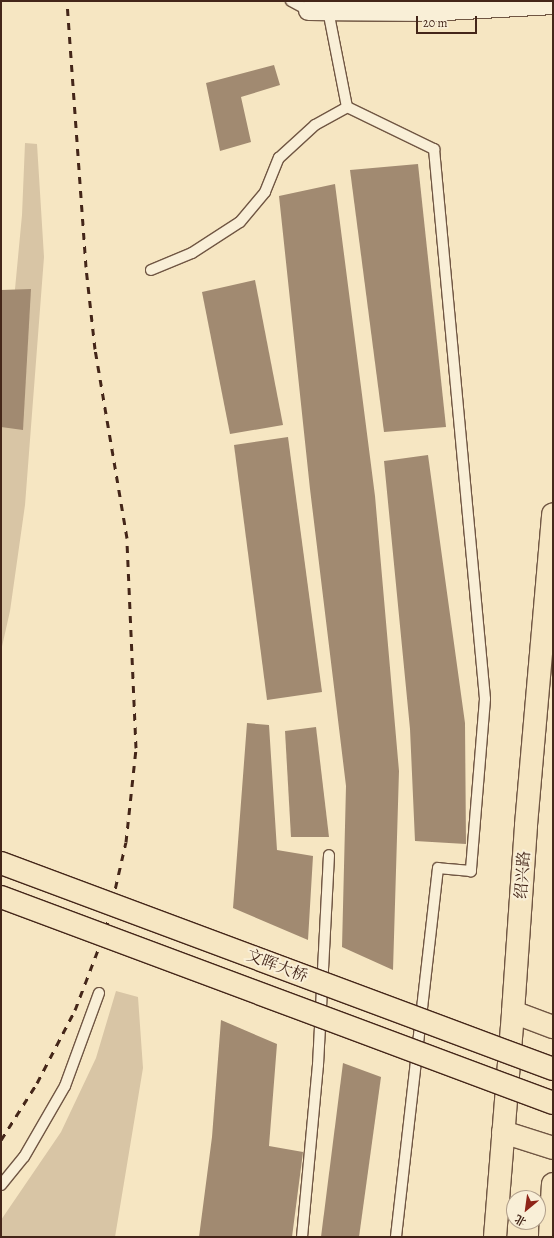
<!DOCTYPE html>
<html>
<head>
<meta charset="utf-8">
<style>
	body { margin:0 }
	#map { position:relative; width:554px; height:1238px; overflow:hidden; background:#f6e6c2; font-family:Alegreya,"Noto Serif SC",serif }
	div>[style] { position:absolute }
	.green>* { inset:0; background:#d8c5a5 }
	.building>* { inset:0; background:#a18a71 }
	.roads { filter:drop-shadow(1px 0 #705643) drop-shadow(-1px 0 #705643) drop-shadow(0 1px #705643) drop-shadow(0 -1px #705643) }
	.lane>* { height:10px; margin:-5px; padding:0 5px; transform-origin:5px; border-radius:5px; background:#f9efd7 }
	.street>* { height:19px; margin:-9.5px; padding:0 9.5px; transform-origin:9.5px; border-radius:9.5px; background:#f9efd7 }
	.primary>* { height:22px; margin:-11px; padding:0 11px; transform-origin:11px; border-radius:11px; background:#f6e6c2 }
	.rail>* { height:3px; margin-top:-1.5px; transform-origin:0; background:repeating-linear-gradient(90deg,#442619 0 7px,transparent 0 14px) }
	.bridges { filter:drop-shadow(1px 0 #442619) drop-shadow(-1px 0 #442619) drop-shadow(0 1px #442619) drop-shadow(0 -1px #442619) }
	.primary-bridge>* { height:22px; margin:-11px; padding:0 11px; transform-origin:11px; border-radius:11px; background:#f6e6c2 }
	span { translate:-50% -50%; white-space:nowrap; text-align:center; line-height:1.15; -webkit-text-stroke:4px #f9efd7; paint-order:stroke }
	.street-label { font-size:16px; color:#442619 }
	.frame { position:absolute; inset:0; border:2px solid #442619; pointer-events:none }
	.north { position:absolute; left:506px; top:1190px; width:40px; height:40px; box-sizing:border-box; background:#f9efd7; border:1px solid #b19f8b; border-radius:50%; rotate:209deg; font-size:11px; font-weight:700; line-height:16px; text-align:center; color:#442619 }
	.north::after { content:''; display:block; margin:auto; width:14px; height:18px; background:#8f2418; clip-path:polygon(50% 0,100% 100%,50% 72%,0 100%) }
	.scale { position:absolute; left:416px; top:16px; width:61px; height:18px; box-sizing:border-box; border:2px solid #442619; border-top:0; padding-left:5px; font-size:12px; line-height:14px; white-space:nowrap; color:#442619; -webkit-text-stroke:3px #f9efd7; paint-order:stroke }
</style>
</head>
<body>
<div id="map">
	<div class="green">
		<div style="clip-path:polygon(25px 143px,37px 144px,44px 257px,25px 505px,10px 611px,1px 651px,1px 437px,22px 215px)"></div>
		<div style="clip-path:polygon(116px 991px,138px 997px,143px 1068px,115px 1237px,1px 1237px,1px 1220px,61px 1132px,96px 1058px)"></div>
	</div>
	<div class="building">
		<div style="clip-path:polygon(274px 65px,280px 85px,241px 97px,251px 142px,220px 151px,206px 83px)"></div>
		<div style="clip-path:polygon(418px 164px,446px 427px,384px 432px,350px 170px)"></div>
		<div style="clip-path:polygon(335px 184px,375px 496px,399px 771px,393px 970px,342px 947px,346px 786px,310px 489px,279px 196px)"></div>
		<div style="clip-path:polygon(255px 280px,283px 425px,230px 434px,202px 292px)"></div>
		<div style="clip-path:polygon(31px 289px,23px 430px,1px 427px,1px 290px)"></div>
		<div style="clip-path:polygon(288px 437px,322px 692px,267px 700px,234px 445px)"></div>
		<div style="clip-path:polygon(428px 455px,465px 723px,466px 844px,415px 841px,410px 729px,384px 461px)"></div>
		<div style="clip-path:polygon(247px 723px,269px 725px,277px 850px,313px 856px,308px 940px,233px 908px)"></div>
		<div style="clip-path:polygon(316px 727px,329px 837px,291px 837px,285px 731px)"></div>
		<div style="clip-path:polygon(221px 1020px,277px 1044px,269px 1146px,303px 1152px,292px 1237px,199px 1237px,212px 1137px)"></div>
		<div style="clip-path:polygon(343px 1063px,381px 1077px,359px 1237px,321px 1237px)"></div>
	</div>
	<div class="roads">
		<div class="lane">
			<div style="left:291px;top:1px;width:19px;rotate:28deg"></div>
			<div style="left:347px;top:107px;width:97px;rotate:25.8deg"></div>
			<div style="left:434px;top:149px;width:552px;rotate:84.7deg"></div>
			<div style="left:485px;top:699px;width:173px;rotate:94.7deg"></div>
			<div style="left:471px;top:871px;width:33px;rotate:-175deg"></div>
			<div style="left:438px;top:868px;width:371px;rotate:96.5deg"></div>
			<div style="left:151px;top:270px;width:44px;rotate:-22.5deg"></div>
			<div style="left:192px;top:253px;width:57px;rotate:-32.9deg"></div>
			<div style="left:240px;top:222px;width:39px;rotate:-50deg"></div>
			<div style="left:265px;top:192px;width:37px;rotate:-68deg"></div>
			<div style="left:279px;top:158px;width:49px;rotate:-42.5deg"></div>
			<div style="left:315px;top:125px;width:37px;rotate:-29deg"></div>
			<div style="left:347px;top:107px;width:99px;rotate:-101.1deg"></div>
			<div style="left:1px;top:1185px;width:36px;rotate:-51deg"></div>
			<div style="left:24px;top:1157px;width:82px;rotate:-60deg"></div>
			<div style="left:65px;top:1086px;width:99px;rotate:-69.9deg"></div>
			<div style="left:302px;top:1237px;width:173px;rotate:-84.7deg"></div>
			<div style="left:318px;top:1065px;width:210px;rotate:-87deg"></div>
		</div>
		<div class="street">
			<div style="left:308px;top:10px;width:120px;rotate:0.5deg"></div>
			<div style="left:428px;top:11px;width:125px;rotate:-3.2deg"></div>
		</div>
		<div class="primary">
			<div style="left:513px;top:1012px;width:43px;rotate:20.6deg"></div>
			<div style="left:503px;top:1132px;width:52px;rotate:17.7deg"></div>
			<div style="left:495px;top:1237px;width:226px;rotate:-85.4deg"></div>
			<div style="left:513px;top:1012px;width:187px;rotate:-86deg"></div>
			<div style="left:526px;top:825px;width:312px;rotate:-85deg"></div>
			<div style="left:550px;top:1237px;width:53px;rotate:-86.8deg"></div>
		</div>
	</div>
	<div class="rail">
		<div style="left:1px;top:1140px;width:67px;rotate:-57.7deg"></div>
		<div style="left:37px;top:1083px;width:82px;rotate:-62.5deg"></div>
		<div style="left:75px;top:1010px;width:87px;rotate:-69.1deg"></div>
		<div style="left:106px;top:929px;width:89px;rotate:-77.1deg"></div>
		<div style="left:126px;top:842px;width:95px;rotate:-83.9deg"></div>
		<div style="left:136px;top:748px;width:210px;rotate:-92.5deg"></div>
		<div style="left:127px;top:538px;width:192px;rotate:-99.6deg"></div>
		<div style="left:95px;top:349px;width:82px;rotate:-96.3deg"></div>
		<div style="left:86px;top:267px;width:267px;rotate:-94.1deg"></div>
	</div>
	<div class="bridges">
		<div class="primary-bridge">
			<div style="left:1px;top:863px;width:589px;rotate:20.46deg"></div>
			<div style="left:1px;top:897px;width:589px;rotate:20.46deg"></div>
		</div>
	</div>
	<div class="street-label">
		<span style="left:523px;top:875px;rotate:-86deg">绍兴路</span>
		<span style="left:277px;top:966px;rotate:21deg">文晖大桥</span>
	</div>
	<div class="frame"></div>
	<div class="north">北</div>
	<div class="scale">20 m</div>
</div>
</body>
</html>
